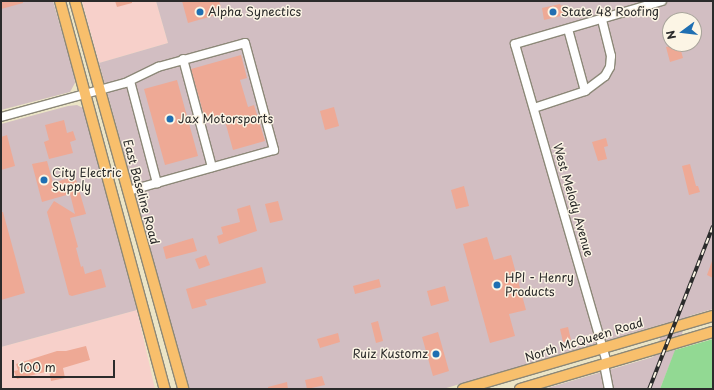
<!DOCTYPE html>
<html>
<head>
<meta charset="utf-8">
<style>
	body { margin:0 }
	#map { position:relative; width:714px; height:390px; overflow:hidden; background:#ece5c6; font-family:"Playpen Sans",sans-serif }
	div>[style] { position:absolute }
	.built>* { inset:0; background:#f7d0ca }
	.industrial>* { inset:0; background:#d2bec2 }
	.green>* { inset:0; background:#92d993 }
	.building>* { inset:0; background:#eea995 }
	.roads { filter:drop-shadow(1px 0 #8c8878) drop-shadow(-1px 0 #8c8878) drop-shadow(0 1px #8c8878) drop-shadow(0 -1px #8c8878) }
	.minor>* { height:8px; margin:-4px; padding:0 4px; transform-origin:4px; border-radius:4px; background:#fff }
	.major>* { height:10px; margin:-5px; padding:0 5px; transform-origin:5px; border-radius:5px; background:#f8bf6c }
	.rail>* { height:3.5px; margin-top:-1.75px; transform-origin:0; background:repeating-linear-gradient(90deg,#fcf5e5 0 6px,#2b2b2b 0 12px); box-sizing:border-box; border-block:1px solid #2b2b2b }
	.dots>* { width:11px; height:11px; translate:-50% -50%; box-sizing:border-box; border:2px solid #fcf5e5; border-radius:50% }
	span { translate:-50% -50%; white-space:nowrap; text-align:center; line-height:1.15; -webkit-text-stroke:3px #fcf5e5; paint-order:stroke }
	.poi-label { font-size:12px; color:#2b2b2b }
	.left { translate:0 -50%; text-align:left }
	.right { translate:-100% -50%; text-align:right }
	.street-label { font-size:12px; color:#2b2b2b }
	.frame { position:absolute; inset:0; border:2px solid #2b2b2b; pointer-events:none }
	.north { position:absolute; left:662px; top:12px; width:40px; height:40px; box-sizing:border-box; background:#fcf5e5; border:1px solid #a8a49b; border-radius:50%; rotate:255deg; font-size:11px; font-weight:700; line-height:16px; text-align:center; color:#2b2b2b }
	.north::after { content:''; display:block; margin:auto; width:14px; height:18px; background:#1f6fb2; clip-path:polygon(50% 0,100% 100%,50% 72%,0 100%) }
	.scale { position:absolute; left:12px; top:360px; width:103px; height:18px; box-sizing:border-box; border:2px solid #2b2b2b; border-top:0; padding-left:5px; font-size:12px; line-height:14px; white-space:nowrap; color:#2b2b2b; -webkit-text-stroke:3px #fcf5e5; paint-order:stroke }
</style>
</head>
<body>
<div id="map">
	<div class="built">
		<div style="clip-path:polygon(82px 1px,156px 1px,168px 43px,99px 63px)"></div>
		<div style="clip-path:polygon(137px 310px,155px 389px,1px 389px,1px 347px)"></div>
	</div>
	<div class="industrial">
		<div style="clip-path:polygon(1px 1px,53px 1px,74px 74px,75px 83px,70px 92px,1px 110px)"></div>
		<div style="clip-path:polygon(evenodd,156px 1px,713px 1px,713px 309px,689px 316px,660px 389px,544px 389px,653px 357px,666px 323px,443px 389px,189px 389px,99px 63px,168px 43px,156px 1px,670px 20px,694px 20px,694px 44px,670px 44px,670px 20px)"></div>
		<div style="clip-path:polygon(77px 105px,83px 108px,137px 310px,1px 347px,1px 124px,68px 106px)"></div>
	</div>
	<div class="green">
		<div style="clip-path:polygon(713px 339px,713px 389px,660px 389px,675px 350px)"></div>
	</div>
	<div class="building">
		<div style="clip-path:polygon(1px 1px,23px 1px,23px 3px,1px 9px)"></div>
		<div style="clip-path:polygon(115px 1px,132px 1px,132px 3px,117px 7px)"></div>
		<div style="clip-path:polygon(182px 1px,219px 1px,221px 7px,214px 9px,216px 15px,188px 23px)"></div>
		<div style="clip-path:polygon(560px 4px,561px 6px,563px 5px,565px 15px,544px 20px,542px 8px)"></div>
		<div style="clip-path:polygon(685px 14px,687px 20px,669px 20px,669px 18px)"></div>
		<div style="clip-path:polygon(679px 44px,683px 58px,670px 62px,666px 47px)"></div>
		<div style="clip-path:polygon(241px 55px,247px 78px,240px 80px,248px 107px,254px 105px,265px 141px,233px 150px,223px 114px,205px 119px,191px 69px)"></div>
		<div style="clip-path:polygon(177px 80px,198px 156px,165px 165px,144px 89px)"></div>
		<div style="clip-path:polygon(334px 107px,339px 126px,325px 130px,320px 111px)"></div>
		<div style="clip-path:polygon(64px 120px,67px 133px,73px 131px,76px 140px,70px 142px,73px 153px,49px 159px,44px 142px,49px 140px,45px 125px)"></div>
		<div style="clip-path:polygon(7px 135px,15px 166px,1px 170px,1px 137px)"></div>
		<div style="clip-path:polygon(606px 138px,608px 146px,604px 147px,607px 159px,598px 161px,592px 142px)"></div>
		<div style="clip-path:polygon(47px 161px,53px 183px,75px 176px,86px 214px,70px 218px,78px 247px,76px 248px,81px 267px,83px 266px,85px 274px,101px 269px,106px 287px,72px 296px,69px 295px,47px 212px,54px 201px,75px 214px,70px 194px,42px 202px,32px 164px)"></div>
		<div style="clip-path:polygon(690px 164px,696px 186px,698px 186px,700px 192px,689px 195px,682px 166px)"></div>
		<div style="clip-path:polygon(464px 186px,469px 206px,456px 209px,451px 190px)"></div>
		<div style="clip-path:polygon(278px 201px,283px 220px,270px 223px,265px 204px)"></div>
		<div style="clip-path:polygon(250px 205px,257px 231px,219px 244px,217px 236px,223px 234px,221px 227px,240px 222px,237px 209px)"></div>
		<div style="clip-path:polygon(1px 212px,3px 212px,25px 293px,1px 300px)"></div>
		<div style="clip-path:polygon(487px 237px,494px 260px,511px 255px,526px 310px,509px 314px,515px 336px,490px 343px,463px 244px)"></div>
		<div style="clip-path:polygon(193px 238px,197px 251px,166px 259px,163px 247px)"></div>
		<div style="clip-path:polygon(206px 255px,210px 265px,199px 269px,195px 259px)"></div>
		<div style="clip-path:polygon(712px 261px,713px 261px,713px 278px,707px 275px)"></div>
		<div style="clip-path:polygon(262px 267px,266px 283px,205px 300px,207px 305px,192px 309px,186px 289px)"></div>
		<div style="clip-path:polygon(379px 279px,381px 287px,355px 294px,353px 286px)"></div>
		<div style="clip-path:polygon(445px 286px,449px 301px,431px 306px,427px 291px)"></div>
		<div style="clip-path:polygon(378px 321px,383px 341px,376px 343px,371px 323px)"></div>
		<div style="clip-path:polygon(568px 327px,571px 340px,563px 342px,560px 329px)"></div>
		<div style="clip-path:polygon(438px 332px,449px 371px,433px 376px,422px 337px)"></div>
		<div style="clip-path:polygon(338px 333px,340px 342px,320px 348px,317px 339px)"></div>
		<div style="clip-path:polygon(86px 346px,90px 360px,63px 368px,65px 378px,51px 381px,49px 371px,17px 379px,14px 371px,18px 370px,16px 364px,57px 351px,66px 351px)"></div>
		<div style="clip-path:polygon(322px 376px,325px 385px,307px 389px,305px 380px)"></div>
		<div style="clip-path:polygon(287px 382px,288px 389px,268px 389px,268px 387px)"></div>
	</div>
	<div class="roads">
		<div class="minor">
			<div style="left:568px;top:29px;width:64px;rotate:74.7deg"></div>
			<div style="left:183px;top:59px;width:112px;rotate:75deg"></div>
			<div style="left:130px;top:81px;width:106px;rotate:75.2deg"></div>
			<div style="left:534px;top:108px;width:54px;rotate:-18.4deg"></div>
			<div style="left:585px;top:91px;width:25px;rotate:-37deg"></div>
			<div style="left:605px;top:76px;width:10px;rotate:-61deg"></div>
			<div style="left:610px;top:67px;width:11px;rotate:-85deg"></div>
			<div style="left:611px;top:56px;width:38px;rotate:-104deg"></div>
			<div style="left:1px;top:117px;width:129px;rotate:-15.3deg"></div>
			<div style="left:125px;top:83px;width:37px;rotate:-26deg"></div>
			<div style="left:158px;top:67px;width:90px;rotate:-15.4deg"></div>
			<div style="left:245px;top:43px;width:111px;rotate:74.8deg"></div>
			<div style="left:274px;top:150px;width:152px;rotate:164.3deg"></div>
			<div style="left:607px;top:363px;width:332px;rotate:-106.1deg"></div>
			<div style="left:515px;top:44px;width:153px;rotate:-16.3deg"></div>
			<div style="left:604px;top:364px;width:25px;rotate:79deg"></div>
		</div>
		<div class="major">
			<div style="left:60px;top:1px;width:402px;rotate:74.9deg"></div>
			<div style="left:75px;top:1px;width:403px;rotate:74.4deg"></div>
			<div style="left:463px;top:389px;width:260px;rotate:-16.3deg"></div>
			<div style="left:520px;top:389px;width:201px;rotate:-16.5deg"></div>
		</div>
	</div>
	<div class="rail">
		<div style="left:649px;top:389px;width:175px;rotate:-68.6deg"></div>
	</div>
	<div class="dots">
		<div style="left:200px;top:12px;background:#1f6fb2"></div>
		<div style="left:553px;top:12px;background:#1f6fb2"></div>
		<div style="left:170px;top:119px;background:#1f6fb2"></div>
		<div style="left:44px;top:180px;background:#1f6fb2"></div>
		<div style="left:497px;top:285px;background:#1f6fb2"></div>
		<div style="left:436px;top:354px;background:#1f6fb2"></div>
	</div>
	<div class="poi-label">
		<span class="left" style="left:208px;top:12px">Alpha Synectics</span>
		<span class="left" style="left:561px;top:12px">State 48 Roofing</span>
		<span class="left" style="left:178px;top:119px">Jax Motorsports</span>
		<span class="left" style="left:52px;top:180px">City Electric<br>Supply</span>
		<span class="left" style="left:505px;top:285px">HPI - Henry<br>Products</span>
		<span class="right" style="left:428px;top:354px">Ruiz Kustomz</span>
	</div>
	<div class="street-label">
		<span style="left:141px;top:192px;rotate:75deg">East Baseline Road</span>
		<span style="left:573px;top:200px;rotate:74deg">West Melody Avenue</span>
		<span style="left:584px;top:340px;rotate:-17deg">North McQueen Road</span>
	</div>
	<div class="frame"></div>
	<div class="north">N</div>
	<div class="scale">100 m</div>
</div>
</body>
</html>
